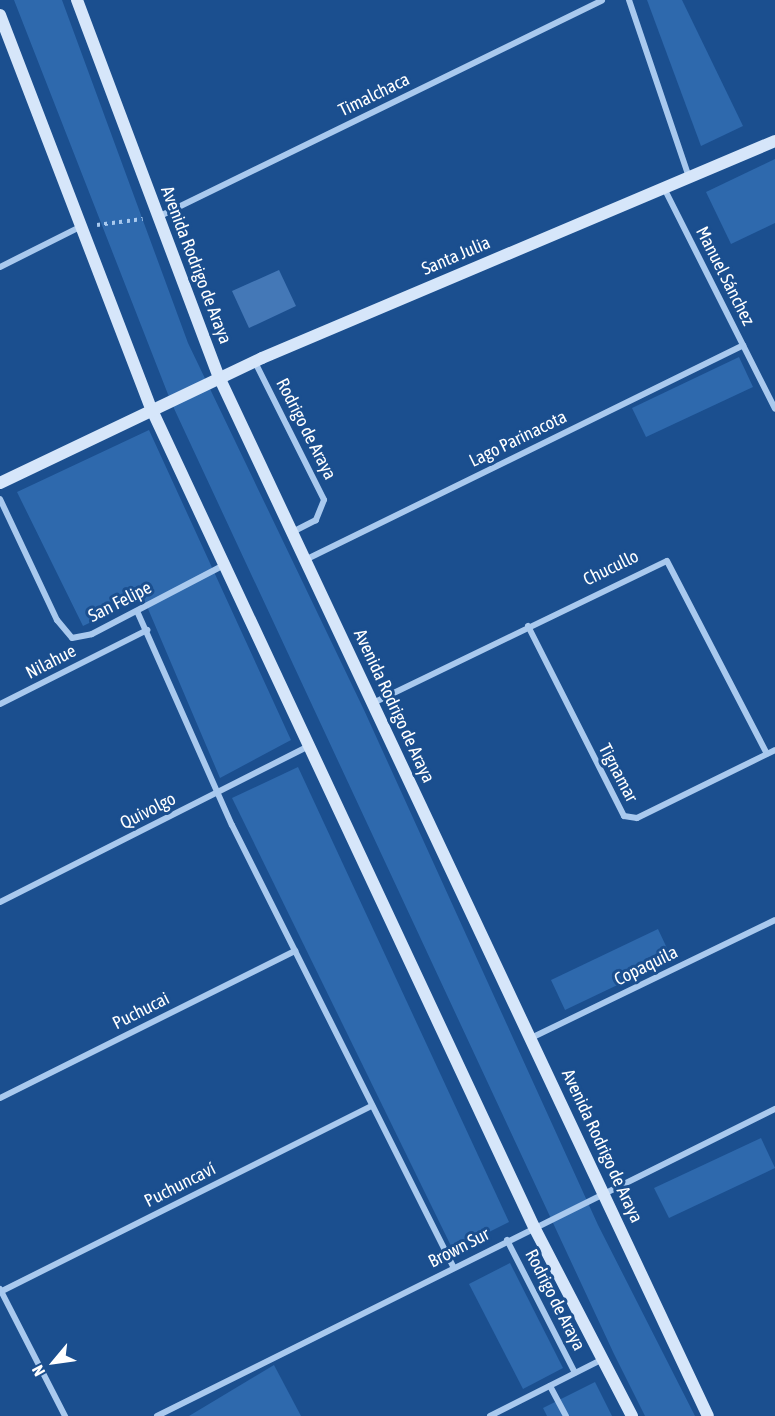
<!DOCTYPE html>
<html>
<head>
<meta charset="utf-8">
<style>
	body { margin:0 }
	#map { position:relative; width:775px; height:1416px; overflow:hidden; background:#1b4f8f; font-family:"Asap Condensed",sans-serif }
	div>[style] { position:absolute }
	.green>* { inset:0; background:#2e69ad }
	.building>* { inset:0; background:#4478b7 }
	.path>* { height:4px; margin-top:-2px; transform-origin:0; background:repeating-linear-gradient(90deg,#a9c9ee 0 3px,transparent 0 7.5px) }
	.street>* { height:6px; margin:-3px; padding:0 3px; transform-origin:3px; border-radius:3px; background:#a9c9ee }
	.secondary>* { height:12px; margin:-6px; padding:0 6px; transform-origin:6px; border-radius:6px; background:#d6e6fa }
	span { translate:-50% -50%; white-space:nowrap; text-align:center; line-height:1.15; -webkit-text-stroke:6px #1b4f8f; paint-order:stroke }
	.street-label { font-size:18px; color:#fff }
	.north { position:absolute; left:24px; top:1332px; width:60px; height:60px; -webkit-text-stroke:4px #1b4f8f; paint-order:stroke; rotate:241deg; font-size:16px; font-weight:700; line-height:24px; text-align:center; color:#fff }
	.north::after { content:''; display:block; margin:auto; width:21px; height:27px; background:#fff; clip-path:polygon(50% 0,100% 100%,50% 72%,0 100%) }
</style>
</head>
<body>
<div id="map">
	<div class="green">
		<div style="clip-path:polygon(14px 0,62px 0,188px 343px,364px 710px,598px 1225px,695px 1416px,645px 1416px,614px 1354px,171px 402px)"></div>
		<div style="clip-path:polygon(647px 0,682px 0,743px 126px,701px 146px)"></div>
		<div style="clip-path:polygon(775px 159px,775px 223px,731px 244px,706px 192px)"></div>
		<div style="clip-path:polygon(739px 357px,753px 387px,646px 437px,632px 408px)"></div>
		<div style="clip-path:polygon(149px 430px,291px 740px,220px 778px,143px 597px,83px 626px,17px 492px)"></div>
		<div style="clip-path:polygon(298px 767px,509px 1222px,453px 1250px,232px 798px)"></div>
		<div style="clip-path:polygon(658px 929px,672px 959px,565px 1010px,551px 980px)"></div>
		<div style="clip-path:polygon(761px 1138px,775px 1168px,669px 1218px,654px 1188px)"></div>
		<div style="clip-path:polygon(510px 1263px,563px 1368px,523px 1389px,469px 1284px)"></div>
		<div style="clip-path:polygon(274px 1365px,301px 1416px,189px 1416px)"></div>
		<div style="clip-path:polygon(595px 1382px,612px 1416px,547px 1416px,543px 1408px)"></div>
	</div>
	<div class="building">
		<div style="clip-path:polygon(279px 270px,296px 306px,249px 328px,232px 291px)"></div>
	</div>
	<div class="path">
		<div style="left:97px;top:225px;width:46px;rotate:-7.4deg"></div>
	</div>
	<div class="street">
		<div style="left:629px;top:0;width:187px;rotate:71.3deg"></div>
		<div style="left:664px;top:188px;width:247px;rotate:63.3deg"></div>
		<div style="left:158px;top:217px;width:494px;rotate:-26deg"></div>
		<div style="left:0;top:267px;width:89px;rotate:-26.6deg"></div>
		<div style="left:255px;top:362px;width:154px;rotate:63.4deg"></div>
		<div style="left:324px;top:500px;width:22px;rotate:112deg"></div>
		<div style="left:316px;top:520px;width:27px;rotate:153deg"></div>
		<div style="left:0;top:499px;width:134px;rotate:64.8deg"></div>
		<div style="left:57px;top:620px;width:23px;rotate:50deg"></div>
		<div style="left:72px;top:638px;width:20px;rotate:-11deg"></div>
		<div style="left:92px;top:634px;width:149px;rotate:-27.6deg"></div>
		<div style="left:305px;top:560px;width:488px;rotate:-26.1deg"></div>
		<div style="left:137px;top:611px;width:234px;rotate:66.1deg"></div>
		<div style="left:232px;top:825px;width:494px;rotate:63.4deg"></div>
		<div style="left:528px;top:626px;width:213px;rotate:63.2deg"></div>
		<div style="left:624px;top:816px;width:13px;rotate:9deg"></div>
		<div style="left:637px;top:818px;width:154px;rotate:-26.2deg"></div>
		<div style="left:373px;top:703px;width:326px;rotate:-25.8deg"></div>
		<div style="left:667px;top:561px;width:217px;rotate:62.6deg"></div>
		<div style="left:0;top:704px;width:165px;rotate:-26.7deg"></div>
		<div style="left:0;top:902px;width:346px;rotate:-26.8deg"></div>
		<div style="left:531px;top:1038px;width:271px;rotate:-25.8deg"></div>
		<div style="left:0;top:1098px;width:330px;rotate:-26.5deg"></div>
		<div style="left:507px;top:1240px;width:149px;rotate:62.9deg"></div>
		<div style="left:0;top:1289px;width:143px;rotate:62.9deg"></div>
		<div style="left:2px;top:1291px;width:414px;rotate:-26.6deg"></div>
		<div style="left:550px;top:1386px;width:34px;rotate:62deg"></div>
		<div style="left:157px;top:1416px;width:690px;rotate:-26.42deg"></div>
		<div style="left:490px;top:1416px;width:124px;rotate:-26.8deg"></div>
	</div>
	<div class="secondary">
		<div style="left:77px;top:0;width:403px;rotate:69.4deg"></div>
		<div style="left:219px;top:377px;width:1148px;rotate:64.8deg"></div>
		<div style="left:0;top:15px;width:421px;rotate:69deg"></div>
		<div style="left:151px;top:408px;width:904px;rotate:64.94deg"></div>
		<div style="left:534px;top:1227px;width:213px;rotate:62.6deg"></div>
		<div style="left:0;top:483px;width:290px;rotate:-25.5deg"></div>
		<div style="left:262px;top:358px;width:557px;rotate:-22.93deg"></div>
	</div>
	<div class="street-label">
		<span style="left:374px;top:95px;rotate:-26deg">Timalchaca</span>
		<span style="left:456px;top:256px;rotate:-23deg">Santa Julia</span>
		<span style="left:196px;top:265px;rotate:69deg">Avenida Rodrigo de Araya</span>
		<span style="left:725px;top:276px;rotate:63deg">Manuel Sánchez</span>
		<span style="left:306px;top:429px;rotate:63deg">Rodrigo de Araya</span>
		<span style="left:518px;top:439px;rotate:-26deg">Lago Parinacota</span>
		<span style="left:611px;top:568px;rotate:-26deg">Chucullo</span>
		<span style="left:120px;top:602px;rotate:-27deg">San Felipe</span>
		<span style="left:51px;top:662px;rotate:-27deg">Nilahue</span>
		<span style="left:394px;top:706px;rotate:65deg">Avenida Rodrigo de Araya</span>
		<span style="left:618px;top:773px;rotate:62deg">Tignamar</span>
		<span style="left:148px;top:811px;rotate:-27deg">Quivolgo</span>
		<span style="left:646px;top:966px;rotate:-26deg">Copaquila</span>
		<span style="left:141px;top:1011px;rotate:-27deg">Puchucai</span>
		<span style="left:602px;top:1146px;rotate:65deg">Avenida Rodrigo de Araya</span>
		<span style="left:180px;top:1185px;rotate:-27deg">Puchuncaví</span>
		<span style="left:459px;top:1248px;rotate:-27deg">Brown Sur</span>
		<span style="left:555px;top:1300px;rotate:63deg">Rodrigo de Araya</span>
	</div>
	<div class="north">N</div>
</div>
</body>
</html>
